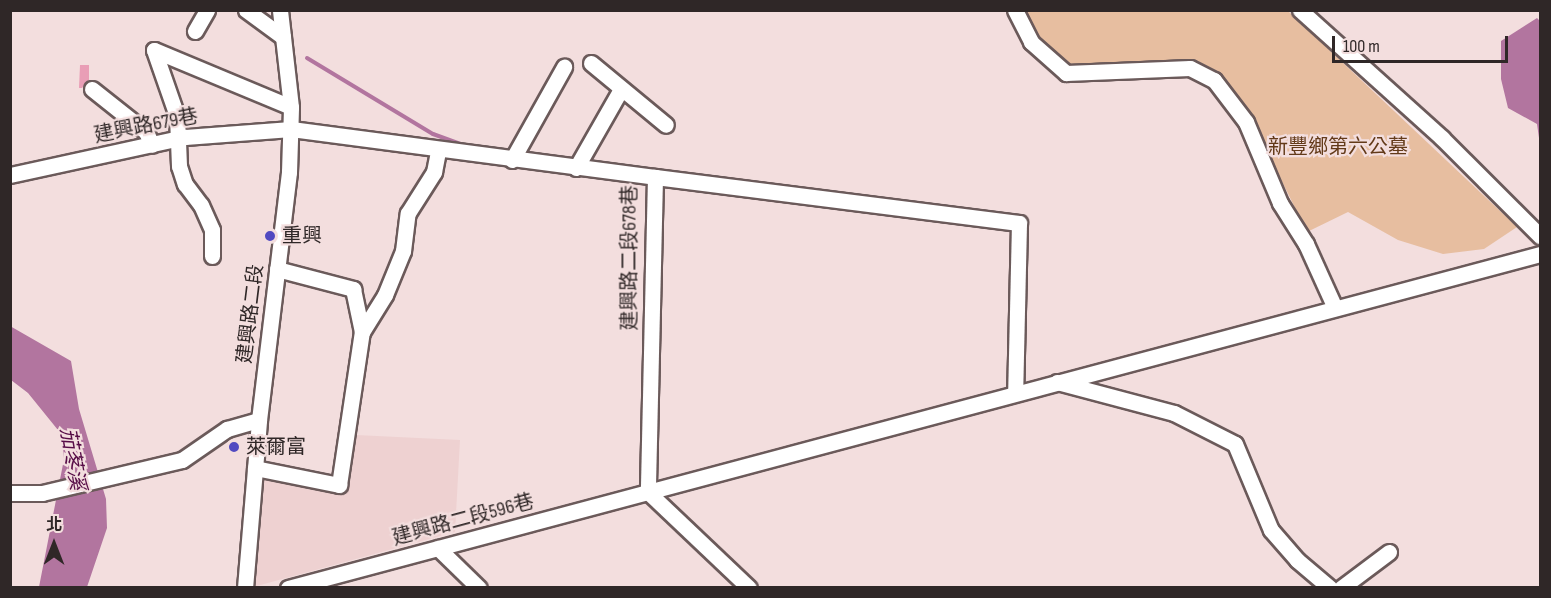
<!DOCTYPE html>
<html>
<head>
<meta charset="utf-8">
<style>
	body { margin:0 }
	#map { position:relative; width:1551px; height:598px; overflow:hidden; background:#f3dede; font-family:"Sofia Sans Condensed","Noto Sans TC",sans-serif }
	div>[style] { position:absolute }
	.built>* { inset:0; background:#eed1d1 }
	.green>* { inset:0; background:#e7bea0 }
	.water>* { inset:0; background:#b2759f }
	.stream>* { height:4px; margin:-2px; padding:0 2px; transform-origin:2px; border-radius:2px; background:#b2759f }
	.building>* { inset:0; background:#e99eb6 }
	.roads { filter:drop-shadow(2px 0 #6b5a5a) drop-shadow(-2px 0 #6b5a5a) drop-shadow(0 2px #6b5a5a) drop-shadow(0 -2px #6b5a5a) }
	.minor>* { height:15px; margin:-7.5px; padding:0 7.5px; transform-origin:7.5px; border-radius:7.5px; background:#fff }
	.dots>* { width:16px; height:16px; translate:-50% -50%; box-sizing:border-box; border:3px solid #f3dede; border-radius:50% }
	span { translate:-50% -50%; white-space:nowrap; text-align:center; line-height:1.15; -webkit-text-stroke:4.5px #f3dede; paint-order:stroke }
	.street-label { font-size:20px; color:#2f2727 }
	.park-label { font-size:20px; color:#633a19 }
	.poi-label { font-size:20px; color:#2f2727 }
	.left { translate:0 -50%; text-align:left }
	.water-label { font-size:21px; color:#570d47; font-style:italic }
	.frame { position:absolute; inset:0; border:12px solid #2f2727; pointer-events:none }
	.north { position:absolute; left:24px; top:514px; width:60px; height:60px; -webkit-text-stroke:4px #f3dede; paint-order:stroke; rotate:0deg; font-size:16px; font-weight:700; line-height:24px; text-align:center; color:#2f2727 }
	.north::after { content:''; display:block; margin:auto; width:21px; height:27px; background:#2f2727; clip-path:polygon(50% 0,100% 100%,50% 72%,0 100%) }
	.scale { position:absolute; left:1332px; top:36px; width:176px; height:27px; box-sizing:border-box; border:3px solid #2f2727; border-top:0; padding-left:8px; font-size:18px; line-height:21px; white-space:nowrap; color:#2f2727; -webkit-text-stroke:4px #f3dede; paint-order:stroke }
</style>
</head>
<body>
<div id="map">
	<div class="built">
		<div style="clip-path:polygon(356px 435px,460px 440px,455px 532px,253px 587px,263px 480px,345px 492px)"></div>
	</div>
	<div class="green">
		<div style="clip-path:polygon(1021px 11px,1288px 11px,1517px 227px,1484px 249px,1443px 254px,1398px 240px,1348px 212px,1307px 232px,1249px 115px,1190px 63px,1065px 66px,1035px 32px)"></div>
	</div>
	<div class="water">
		<div style="clip-path:polygon(1537px 18px,1540px 21px,1540px 145px,1537px 124px,1508px 108px,1501px 79px,1501px 41px)"></div>
		<div style="clip-path:polygon(10px 326px,71px 361px,79px 409px,106px 499px,107px 528px,87px 587px,39px 587px,64px 459px,62px 435px,28px 393px,11px 380px)"></div>
	</div>
	<div class="stream">
		<div style="left:307px;top:58px;width:147px;rotate:31.1deg"></div>
		<div style="left:433px;top:134px;width:32px;rotate:20deg"></div>
	</div>
	<div class="building">
		<div style="clip-path:polygon(80px 65px,89px 65px,89px 80px,82px 88px,79px 88px)"></div>
	</div>
	<div class="roads">
		<div class="minor">
			<div style="left:246px;top:10px;width:46px;rotate:36.1deg"></div>
			<div style="left:1015px;top:10px;width:36px;rotate:63deg"></div>
			<div style="left:1031px;top:42px;width:47px;rotate:41.5deg"></div>
			<div style="left:1066px;top:73px;width:124px;rotate:-2.3deg"></div>
			<div style="left:1190px;top:68px;width:27px;rotate:27deg"></div>
			<div style="left:1214px;top:80px;width:53px;rotate:52.7deg"></div>
			<div style="left:1246px;top:122px;width:88px;rotate:67.2deg"></div>
			<div style="left:1280px;top:203px;width:49px;rotate:57.6deg"></div>
			<div style="left:1306px;top:244px;width:70px;rotate:65.6deg"></div>
			<div style="left:1300px;top:10px;width:191px;rotate:42deg"></div>
			<div style="left:1442px;top:138px;width:139px;rotate:45deg"></div>
			<div style="left:195px;top:31px;width:24px;rotate:-60deg"></div>
			<div style="left:154px;top:50px;width:70px;rotate:70.8deg"></div>
			<div style="left:177px;top:116px;width:50px;rotate:87.7deg"></div>
			<div style="left:179px;top:166px;width:19px;rotate:72deg"></div>
			<div style="left:185px;top:184px;width:26px;rotate:53deg"></div>
			<div style="left:201px;top:205px;width:27px;rotate:66deg"></div>
			<div style="left:212px;top:230px;width:26px;rotate:90deg"></div>
			<div style="left:154px;top:50px;width:148px;rotate:22.6deg"></div>
			<div style="left:591px;top:63px;width:97px;rotate:39.6deg"></div>
			<div style="left:92px;top:89px;width:69px;rotate:38.5deg"></div>
			<div style="left:146px;top:132px;width:14px;rotate:65deg"></div>
			<div style="left:512px;top:160px;width:107px;rotate:-60.8deg"></div>
			<div style="left:576px;top:168px;width:91px;rotate:-60.3deg"></div>
			<div style="left:10px;top:175px;width:179px;rotate:-12.3deg"></div>
			<div style="left:185px;top:137px;width:106px;rotate:-4.3deg"></div>
			<div style="left:291px;top:129px;width:367px;rotate:7.5deg"></div>
			<div style="left:655px;top:177px;width:315px;rotate:91.3deg"></div>
			<div style="left:648px;top:492px;width:139px;rotate:43.5deg"></div>
			<div style="left:655px;top:177px;width:367px;rotate:7.2deg"></div>
			<div style="left:1019px;top:223px;width:170px;rotate:91.3deg"></div>
			<div style="left:277px;top:269px;width:79px;rotate:14.7deg"></div>
			<div style="left:353px;top:289px;width:44px;rotate:78.2deg"></div>
			<div style="left:1057px;top:382px;width:121px;rotate:14.8deg"></div>
			<div style="left:1174px;top:413px;width:68px;rotate:26.9deg"></div>
			<div style="left:1235px;top:444px;width:93px;rotate:67.3deg"></div>
			<div style="left:1271px;top:530px;width:40px;rotate:49deg"></div>
			<div style="left:1297px;top:560px;width:43px;rotate:40.3deg"></div>
			<div style="left:255px;top:468px;width:86px;rotate:11.4deg"></div>
			<div style="left:339px;top:485px;width:155px;rotate:-81.5deg"></div>
			<div style="left:362px;top:332px;width:44px;rotate:-58.1deg"></div>
			<div style="left:385px;top:295px;width:48px;rotate:-67.8deg"></div>
			<div style="left:403px;top:251px;width:38px;rotate:-83deg"></div>
			<div style="left:408px;top:213px;width:49px;rotate:-57.6deg"></div>
			<div style="left:434px;top:172px;width:20px;rotate:-79deg"></div>
			<div style="left:10px;top:493px;width:32px"></div>
			<div style="left:42px;top:493px;width:144px;rotate:-13.3deg"></div>
			<div style="left:182px;top:460px;width:55px;rotate:-34.6deg"></div>
			<div style="left:227px;top:429px;width:33px;rotate:-16deg"></div>
			<div style="left:438px;top:548px;width:57px;rotate:44.3deg"></div>
			<div style="left:245px;top:588px;width:169px;rotate:-85.2deg"></div>
			<div style="left:259px;top:420px;width:250px;rotate:-83.1deg"></div>
			<div style="left:289px;top:172px;width:65px;rotate:-88.2deg"></div>
			<div style="left:291px;top:107px;width:98px;rotate:-96.5deg"></div>
			<div style="left:288px;top:588px;width:1296px;rotate:-14.94deg"></div>
			<div style="left:1341px;top:588px;width:60px;rotate:-36.9deg"></div>
		</div>
	</div>
	<div class="dots">
		<div style="left:270px;top:236px;background:#514ac1"></div>
		<div style="left:234px;top:447px;background:#514ac1"></div>
	</div>
	<div class="street-label">
		<span style="left:146px;top:126px;rotate:-11deg">建興路679巷</span>
		<span style="left:630px;top:258px;rotate:-90deg">建興路二段678巷</span>
		<span style="left:251px;top:314px;rotate:-83deg">建興路二段</span>
		<span style="left:463px;top:520px;rotate:-15deg">建興路二段596巷</span>
	</div>
	<div class="park-label">
		<span style="left:1338px;top:147px">新豐鄉第六公墓</span>
	</div>
	<div class="poi-label">
		<span class="left" style="left:282px;top:236px">重興</span>
		<span class="left" style="left:246px;top:447px">萊爾富</span>
	</div>
	<div class="water-label">
		<span style="left:72px;top:459px;rotate:80deg">茄苳溪</span>
	</div>
	<div class="frame"></div>
	<div class="north">北</div>
	<div class="scale">100 m</div>
</div>
</body>
</html>
